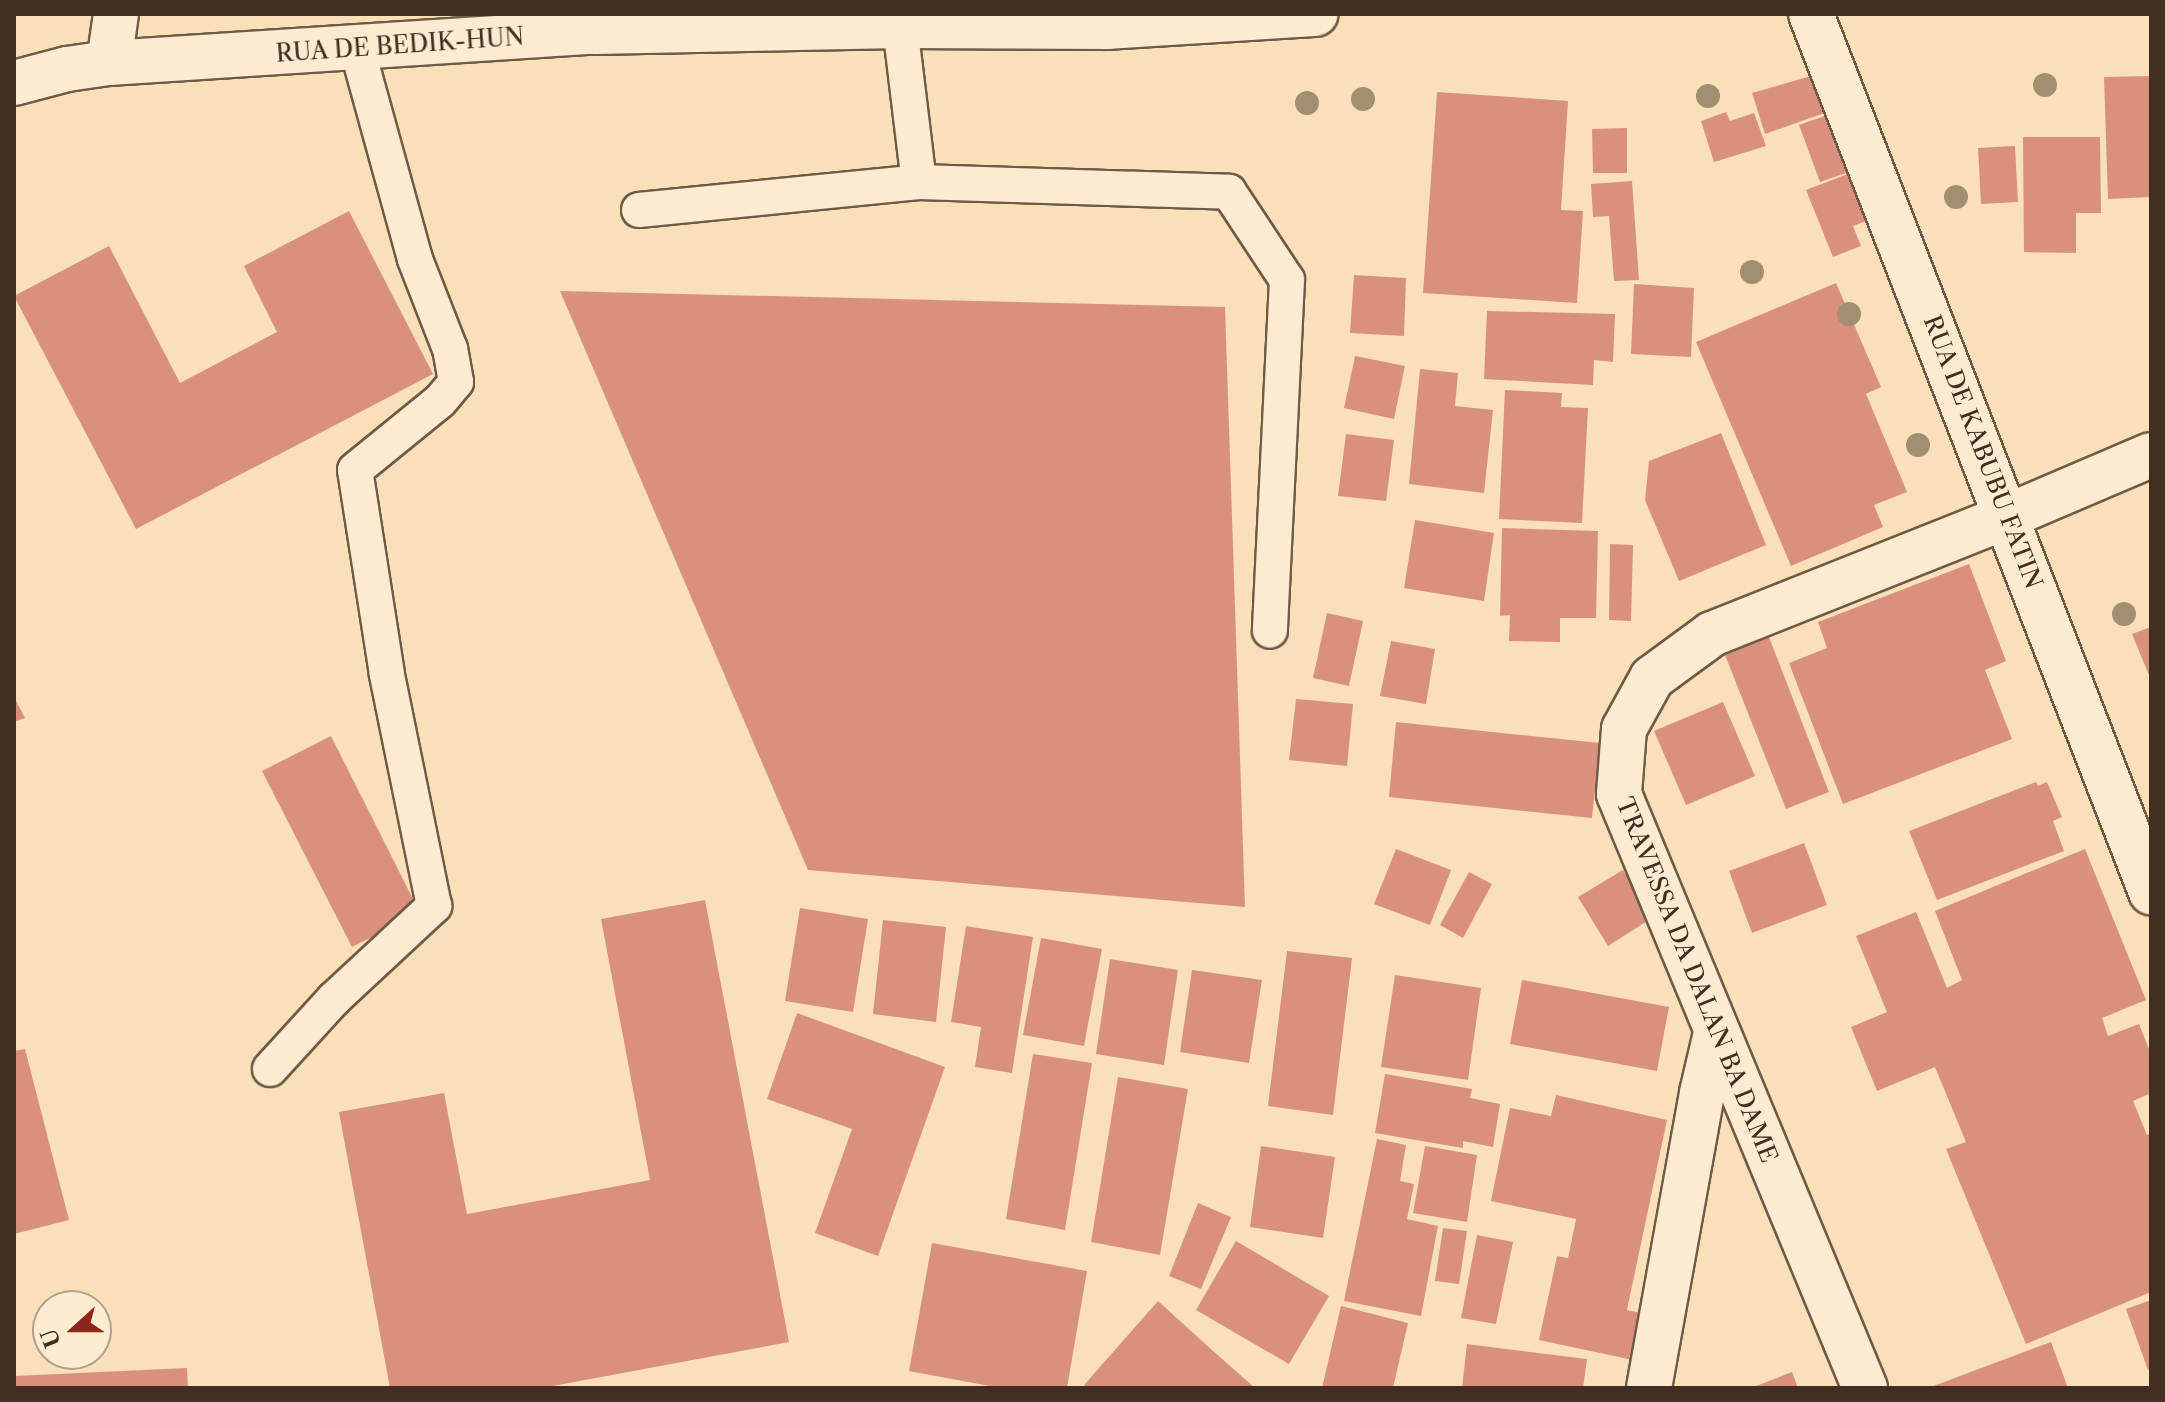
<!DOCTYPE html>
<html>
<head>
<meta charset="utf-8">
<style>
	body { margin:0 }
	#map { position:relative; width:2165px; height:1402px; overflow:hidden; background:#f9e0b8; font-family:"Libre Caslon Text",serif }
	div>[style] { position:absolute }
	.building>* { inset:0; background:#d9917e }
	.roads { filter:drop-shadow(2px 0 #705a47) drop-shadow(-2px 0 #705a47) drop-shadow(0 2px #705a47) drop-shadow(0 -2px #705a47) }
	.lane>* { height:34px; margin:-17px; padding:0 17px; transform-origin:17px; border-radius:17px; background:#fbebd1 }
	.street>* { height:44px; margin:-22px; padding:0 22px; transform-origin:22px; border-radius:22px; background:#fbebd1 }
	.secondary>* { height:44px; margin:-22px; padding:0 22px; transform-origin:22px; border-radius:22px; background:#fbebd1 }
	.trees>* { width:24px; height:24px; margin:-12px; border-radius:50%; background:#a28e70 }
	span { translate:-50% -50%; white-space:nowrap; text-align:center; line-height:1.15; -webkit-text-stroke:8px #fbebd1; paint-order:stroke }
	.street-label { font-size:24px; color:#422d21 }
	.frame { position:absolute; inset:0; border:16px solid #422d21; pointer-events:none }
	.north { position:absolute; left:32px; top:1290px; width:80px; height:80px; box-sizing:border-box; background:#fbebd1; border:2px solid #b19f8b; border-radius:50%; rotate:249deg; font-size:22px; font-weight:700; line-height:32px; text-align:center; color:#422d21 }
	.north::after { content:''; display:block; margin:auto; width:28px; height:36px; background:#8f2418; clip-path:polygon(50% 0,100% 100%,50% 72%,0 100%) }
</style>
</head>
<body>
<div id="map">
	<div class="building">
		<div style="clip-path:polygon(1818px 74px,1830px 111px,1765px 134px,1752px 93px)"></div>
		<div style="clip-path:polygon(2151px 76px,2151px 197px,2108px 199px,2104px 77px)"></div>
		<div style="clip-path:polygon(1437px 92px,1568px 101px,1561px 210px,1583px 211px,1577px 303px,1423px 293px)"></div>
		<div style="clip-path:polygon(1839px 111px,1860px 168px,1820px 182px,1799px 125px)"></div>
		<div style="clip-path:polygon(1726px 112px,1730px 121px,1754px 113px,1766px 146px,1714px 162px,1701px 121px)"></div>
		<div style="clip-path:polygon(1627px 128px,1627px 173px,1593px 173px,1592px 129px)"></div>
		<div style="clip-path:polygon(2023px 137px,2100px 137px,2101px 213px,2076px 213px,2076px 253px,2024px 252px)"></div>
		<div style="clip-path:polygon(2015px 146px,2018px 202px,1981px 204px,1978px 148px)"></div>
		<div style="clip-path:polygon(1858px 170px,1877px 217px,1853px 226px,1861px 246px,1833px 257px,1806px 190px)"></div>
		<div style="clip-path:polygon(1632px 181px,1639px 280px,1614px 281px,1609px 216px,1593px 217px,1591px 184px)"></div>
		<div style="clip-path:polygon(349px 211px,433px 374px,136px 529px,14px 296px,109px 246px,180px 383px,277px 332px,244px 266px)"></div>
		<div style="clip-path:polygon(1354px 275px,1406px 278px,1404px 336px,1350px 333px)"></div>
		<div style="clip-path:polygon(1836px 283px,1881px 387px,1866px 394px,1907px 492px,1874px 505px,1883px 527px,1791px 566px,1696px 342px)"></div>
		<div style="clip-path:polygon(1634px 284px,1694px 288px,1691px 357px,1631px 354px)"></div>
		<div style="clip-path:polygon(560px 291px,1225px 307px,1245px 907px,808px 870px)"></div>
		<div style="clip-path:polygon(1487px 311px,1615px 314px,1613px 362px,1594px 360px,1593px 385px,1484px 379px)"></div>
		<div style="clip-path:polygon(1355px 356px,1405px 366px,1394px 419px,1344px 408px)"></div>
		<div style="clip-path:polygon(1420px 369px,1458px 373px,1455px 406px,1493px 410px,1484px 493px,1409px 484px)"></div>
		<div style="clip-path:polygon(1505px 390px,1562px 393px,1561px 407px,1588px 408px,1582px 523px,1499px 519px)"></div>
		<div style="clip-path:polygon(1721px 433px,1766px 545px,1679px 581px,1645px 500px,1649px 461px)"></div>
		<div style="clip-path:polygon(1346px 434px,1394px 440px,1386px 501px,1338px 496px)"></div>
		<div style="clip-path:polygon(1415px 520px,1494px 533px,1484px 601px,1404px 588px)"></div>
		<div style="clip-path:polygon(1502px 528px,1598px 531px,1596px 618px,1560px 618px,1560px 642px,1509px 641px,1510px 615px,1500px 616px)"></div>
		<div style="clip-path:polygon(1610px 544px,1633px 545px,1631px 621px,1609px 620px)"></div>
		<div style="clip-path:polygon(1969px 564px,2006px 661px,1985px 670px,2012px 739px,1843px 804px,1789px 663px,1827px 648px,1818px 622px)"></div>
		<div style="clip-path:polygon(1327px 613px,1363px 621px,1349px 686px,1313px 678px)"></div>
		<div style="clip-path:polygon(2151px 627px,2151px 680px,2132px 634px)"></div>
		<div style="clip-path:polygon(1769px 637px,1829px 792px,1786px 809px,1725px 655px)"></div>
		<div style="clip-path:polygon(1391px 641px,1435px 649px,1426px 704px,1380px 696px)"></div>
		<div style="clip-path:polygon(14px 697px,25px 718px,14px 722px)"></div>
		<div style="clip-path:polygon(1296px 699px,1353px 704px,1347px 766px,1289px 760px)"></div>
		<div style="clip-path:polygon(1723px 702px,1755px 776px,1686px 805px,1654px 731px)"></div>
		<div style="clip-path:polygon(1396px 722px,1600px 743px,1592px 818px,1389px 797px)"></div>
		<div style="clip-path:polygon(331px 736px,420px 913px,352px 947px,262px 771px)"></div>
		<div style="clip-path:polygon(2036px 782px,2038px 786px,2047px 782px,2062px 817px,2053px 821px,2064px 851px,1937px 900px,1909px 831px)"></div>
		<div style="clip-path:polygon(1804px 843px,1827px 905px,1752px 933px,1729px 871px)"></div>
		<div style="clip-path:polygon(1396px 849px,1451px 870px,1430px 925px,1374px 904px)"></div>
		<div style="clip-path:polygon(2085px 849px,2146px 1000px,2102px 1018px,2108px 1036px,2139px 1024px,2151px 1054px,2151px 1093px,2133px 1101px,2147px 1135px,2151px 1133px,2151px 1292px,2026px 1344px,1946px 1149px,1966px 1142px,1935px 1067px,1877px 1091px,1851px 1027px,1887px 1012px,1856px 936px,1916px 912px,1947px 988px,1962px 980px,1935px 911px)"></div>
		<div style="clip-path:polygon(1623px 870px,1652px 918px,1608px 946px,1578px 897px)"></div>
		<div style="clip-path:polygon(1469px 872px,1492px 884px,1463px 938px,1440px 925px)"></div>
		<div style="clip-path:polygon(705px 900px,789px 1342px,542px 1388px,390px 1388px,339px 1112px,444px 1093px,467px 1214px,650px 1180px,601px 919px)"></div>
		<div style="clip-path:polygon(800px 908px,868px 919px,853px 1012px,785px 1001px)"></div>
		<div style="clip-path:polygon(883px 920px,946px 927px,936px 1022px,873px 1014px)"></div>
		<div style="clip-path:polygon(966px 926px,1033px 937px,1012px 1073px,975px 1067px,981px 1027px,951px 1022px)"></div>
		<div style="clip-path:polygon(1041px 938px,1102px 949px,1084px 1046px,1023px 1035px)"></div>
		<div style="clip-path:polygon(1287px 951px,1352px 958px,1333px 1115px,1268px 1106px)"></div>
		<div style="clip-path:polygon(1110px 959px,1178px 970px,1164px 1065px,1096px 1054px)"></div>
		<div style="clip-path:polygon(1192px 970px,1262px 980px,1249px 1063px,1180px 1052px)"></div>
		<div style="clip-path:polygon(1395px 975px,1481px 988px,1468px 1080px,1381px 1067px)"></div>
		<div style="clip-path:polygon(1522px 980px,1669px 1007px,1657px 1071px,1510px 1044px)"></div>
		<div style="clip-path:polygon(797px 1013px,945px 1067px,878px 1256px,815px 1233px,852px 1129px,767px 1099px)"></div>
		<div style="clip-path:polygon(25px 1049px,69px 1220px,14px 1234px,14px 1051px)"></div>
		<div style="clip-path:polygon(1033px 1054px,1092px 1063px,1065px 1230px,1006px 1219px)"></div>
		<div style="clip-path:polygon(1385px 1074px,1472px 1089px,1470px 1098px,1500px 1104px,1493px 1147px,1463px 1141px,1463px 1148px,1375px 1133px)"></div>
		<div style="clip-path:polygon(1118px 1077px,1188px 1089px,1160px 1255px,1091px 1242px)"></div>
		<div style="clip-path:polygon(1556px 1095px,1667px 1120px,1627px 1310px,1660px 1317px,1647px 1363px,1539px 1340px,1557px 1256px,1568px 1258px,1576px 1219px,1491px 1201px,1510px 1108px,1551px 1116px)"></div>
		<div style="clip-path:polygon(1377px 1139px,1406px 1145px,1400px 1181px,1414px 1184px,1407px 1219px,1438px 1226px,1421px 1316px,1344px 1301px)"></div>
		<div style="clip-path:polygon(1261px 1146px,1335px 1157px,1323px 1238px,1250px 1227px)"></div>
		<div style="clip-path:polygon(1425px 1146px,1477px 1155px,1467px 1222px,1413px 1213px)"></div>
		<div style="clip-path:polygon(1198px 1203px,1231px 1217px,1201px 1289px,1169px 1276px)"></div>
		<div style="clip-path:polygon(1443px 1228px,1467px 1231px,1459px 1284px,1435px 1281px)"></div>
		<div style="clip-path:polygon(1477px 1235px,1513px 1242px,1496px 1324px,1461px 1318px)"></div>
		<div style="clip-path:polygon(1236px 1241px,1329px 1296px,1289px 1364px,1196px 1310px)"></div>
		<div style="clip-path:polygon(932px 1243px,1087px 1271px,1067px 1388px,1000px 1388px,909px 1371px)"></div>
		<div style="clip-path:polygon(2151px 1300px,2151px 1369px,2148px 1370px,2126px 1309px)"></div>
		<div style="clip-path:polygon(1158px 1301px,1212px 1350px,1255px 1388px,1087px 1388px,1084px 1385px)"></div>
		<div style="clip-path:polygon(1341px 1306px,1408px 1323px,1393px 1388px,1322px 1388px)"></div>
		<div style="clip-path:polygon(2051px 1342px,2068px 1388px,1928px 1388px)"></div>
		<div style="clip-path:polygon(1467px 1344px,1587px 1359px,1583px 1388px,1462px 1388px)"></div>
		<div style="clip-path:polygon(187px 1368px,188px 1388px,14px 1388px,14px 1376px)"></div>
		<div style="clip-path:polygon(1792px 1372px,1798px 1388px,1751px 1388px)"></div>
	</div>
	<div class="roads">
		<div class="lane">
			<div style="left:900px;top:26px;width:157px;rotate:83.1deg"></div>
			<div style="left:639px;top:210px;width:281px;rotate:-5.7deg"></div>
			<div style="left:919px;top:182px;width:310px;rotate:1.8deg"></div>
			<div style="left:1229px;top:192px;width:105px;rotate:56.6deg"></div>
			<div style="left:1287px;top:280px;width:351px;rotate:92.8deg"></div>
			<div style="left:270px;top:1069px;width:95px;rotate:-47.6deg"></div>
			<div style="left:334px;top:999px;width:137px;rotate:-42.9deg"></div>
			<div style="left:434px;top:906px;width:237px;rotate:-101.5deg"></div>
			<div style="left:387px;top:674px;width:206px;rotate:-98.9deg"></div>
			<div style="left:355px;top:470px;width:109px;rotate:-39.1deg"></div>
			<div style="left:440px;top:401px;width:25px;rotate:-50deg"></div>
			<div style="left:456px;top:382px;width:34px;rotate:-100deg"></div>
			<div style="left:450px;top:349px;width:97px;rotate:-111.3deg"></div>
			<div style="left:415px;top:259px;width:218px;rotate:-105.4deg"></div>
		</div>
		<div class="street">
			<div style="left:1811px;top:14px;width:942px;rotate:68.83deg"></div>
			<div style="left:109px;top:63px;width:49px;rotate:-81.9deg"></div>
			<div style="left:1649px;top:1388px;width:300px;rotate:-79.8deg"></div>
			<div style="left:1702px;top:1093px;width:62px;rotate:-76.9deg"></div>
			<div style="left:1865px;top:1388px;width:643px;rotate:-112.5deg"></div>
			<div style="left:1619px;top:794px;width:65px;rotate:-85.6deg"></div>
			<div style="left:1624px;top:729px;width:58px;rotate:-61.2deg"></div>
			<div style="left:1652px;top:678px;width:74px;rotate:-36.3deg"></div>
			<div style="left:1712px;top:634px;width:319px;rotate:-21.7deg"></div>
			<div style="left:2008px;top:516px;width:155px;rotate:-23.1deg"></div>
		</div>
		<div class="secondary">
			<div style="left:14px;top:83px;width:55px;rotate:-14.8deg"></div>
			<div style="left:67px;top:69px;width:42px;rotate:-8.1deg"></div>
			<div style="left:109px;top:63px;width:486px;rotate:-3.7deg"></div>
			<div style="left:594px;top:32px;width:306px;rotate:-1.1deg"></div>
			<div style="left:900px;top:26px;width:207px;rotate:0.3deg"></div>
			<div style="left:1107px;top:27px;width:209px;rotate:-3.6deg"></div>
		</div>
	</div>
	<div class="trees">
		<div style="left:2045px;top:85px"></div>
		<div style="left:1708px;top:96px"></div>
		<div style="left:1363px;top:99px"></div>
		<div style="left:1307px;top:103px"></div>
		<div style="left:1956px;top:197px"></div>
		<div style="left:1752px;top:272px"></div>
		<div style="left:1849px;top:314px"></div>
		<div style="left:1918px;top:445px"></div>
		<div style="left:2124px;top:614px"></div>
	</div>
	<div class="street-label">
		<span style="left:400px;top:45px;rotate:-4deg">RUA DE BEDIK-HUN</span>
		<span style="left:1983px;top:452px;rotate:69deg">RUA DE KABUBU FATIN</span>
		<span style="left:1697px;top:980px;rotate:68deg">TRAVESSA DA DALAN BA DAME</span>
	</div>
	<div class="frame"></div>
	<div class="north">U</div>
</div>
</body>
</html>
